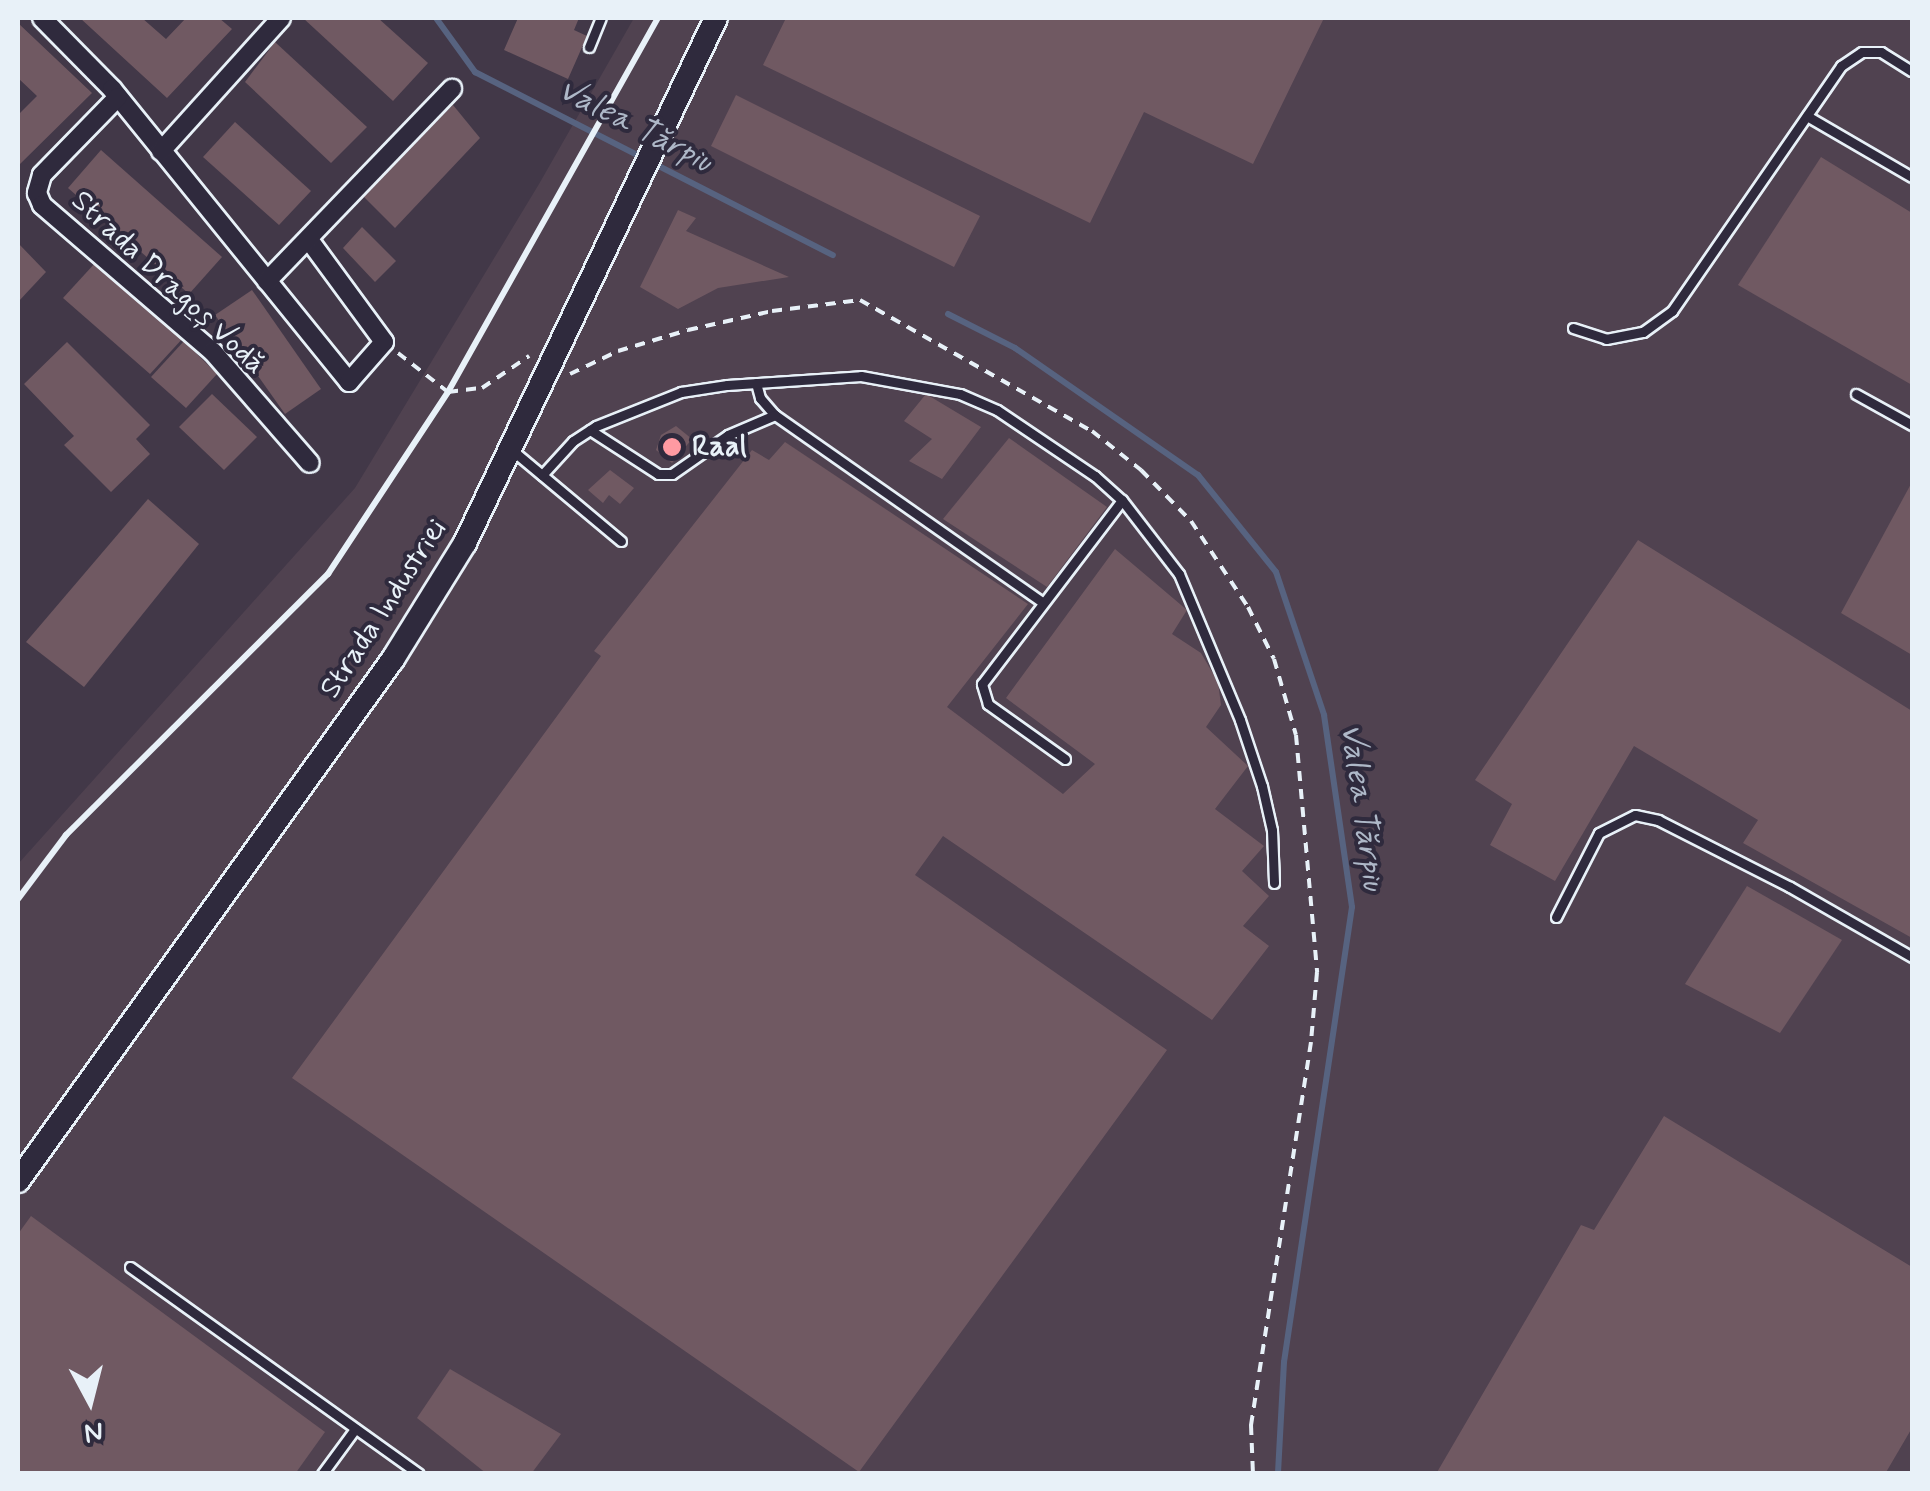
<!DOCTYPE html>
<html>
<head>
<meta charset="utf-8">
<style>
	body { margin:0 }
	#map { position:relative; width:1930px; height:1491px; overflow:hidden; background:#423848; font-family:Mynerve,sans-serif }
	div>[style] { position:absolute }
	.built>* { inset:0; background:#504250 }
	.stream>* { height:6px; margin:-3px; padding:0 3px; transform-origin:3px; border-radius:3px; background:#576380 }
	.building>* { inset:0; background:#705962 }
	.path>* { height:4px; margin-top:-2px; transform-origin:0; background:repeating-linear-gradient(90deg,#e8f1f8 0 10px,transparent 0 18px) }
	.roads { filter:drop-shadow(2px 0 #e8f1f8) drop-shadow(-2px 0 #e8f1f8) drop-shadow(0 2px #e8f1f8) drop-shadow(0 -2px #e8f1f8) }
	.service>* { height:9px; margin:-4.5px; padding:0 4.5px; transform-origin:4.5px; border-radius:4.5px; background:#2f2a3d }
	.minor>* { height:18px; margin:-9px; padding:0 9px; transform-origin:9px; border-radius:9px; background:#2f2a3d }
	.tertiary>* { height:22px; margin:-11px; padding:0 11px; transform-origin:11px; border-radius:11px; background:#2f2a3d }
	.rail>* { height:6px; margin:-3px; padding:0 3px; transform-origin:3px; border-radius:3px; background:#e8f1f8 }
	.dots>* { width:28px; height:28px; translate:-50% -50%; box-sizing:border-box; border:5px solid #2f2a3d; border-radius:50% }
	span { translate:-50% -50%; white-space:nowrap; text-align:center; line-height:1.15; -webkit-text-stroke:8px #2f2a3d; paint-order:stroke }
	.street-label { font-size:30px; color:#e8f1f8 }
	.poi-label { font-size:30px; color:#e8f1f8; font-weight:700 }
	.left { translate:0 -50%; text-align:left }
	.water-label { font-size:32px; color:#aeb8c8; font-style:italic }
	.frame { position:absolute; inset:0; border:20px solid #e8f1f8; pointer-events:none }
	.north { position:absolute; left:40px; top:1351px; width:100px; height:100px; -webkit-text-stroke:8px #2f2a3d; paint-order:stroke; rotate:173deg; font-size:28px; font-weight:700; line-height:40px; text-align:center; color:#e8f1f8 }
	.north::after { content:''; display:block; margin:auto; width:35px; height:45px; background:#e8f1f8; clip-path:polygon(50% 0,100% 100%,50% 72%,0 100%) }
</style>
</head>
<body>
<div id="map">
	<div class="built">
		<div style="clip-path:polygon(634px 18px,1912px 18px,1912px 1473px,18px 1474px,18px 864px,355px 488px,539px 184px)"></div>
	</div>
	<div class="stream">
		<div style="left:436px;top:18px;width:67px;rotate:54.2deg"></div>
		<div style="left:475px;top:72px;width:402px;rotate:27.1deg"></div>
		<div style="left:948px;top:314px;width:75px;rotate:26.9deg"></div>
		<div style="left:1015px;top:348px;width:223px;rotate:34.8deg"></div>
		<div style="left:1198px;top:475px;width:124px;rotate:51.2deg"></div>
		<div style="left:1276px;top:572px;width:151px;rotate:71.4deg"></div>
		<div style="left:1324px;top:715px;width:194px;rotate:81.7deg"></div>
		<div style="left:1352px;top:907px;width:460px;rotate:98.5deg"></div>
		<div style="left:1284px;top:1362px;width:112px;rotate:93.1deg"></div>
	</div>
	<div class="building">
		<div style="clip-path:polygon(80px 18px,142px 18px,166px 39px,186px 18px,219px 18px,232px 29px,167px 98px)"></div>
		<div style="clip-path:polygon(303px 18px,378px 18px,428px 63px,393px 101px)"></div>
		<div style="clip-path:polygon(518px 18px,579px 18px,574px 30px,587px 36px,568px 79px,504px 50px)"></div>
		<div style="clip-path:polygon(786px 18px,1324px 18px,1253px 164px,1144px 112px,1090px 223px,763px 65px)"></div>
		<div style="clip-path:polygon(18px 23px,92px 93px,18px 166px,18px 115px,37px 96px,18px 78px)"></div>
		<div style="clip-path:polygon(275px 42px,367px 127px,331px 163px,245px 82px)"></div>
		<div style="clip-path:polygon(736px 95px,980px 216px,954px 267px,711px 146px)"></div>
		<div style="clip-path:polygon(453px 105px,480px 138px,395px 228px,362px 195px)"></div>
		<div style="clip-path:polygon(235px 122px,311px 191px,279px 225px,203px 157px)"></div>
		<div style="clip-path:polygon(101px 150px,222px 257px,189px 294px,68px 188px)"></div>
		<div style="clip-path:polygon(1821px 157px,1912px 213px,1912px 385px,1738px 285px)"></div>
		<div style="clip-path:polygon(678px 210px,696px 218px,686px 231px,789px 277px,718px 288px,678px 309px,640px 287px)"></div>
		<div style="clip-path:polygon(362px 227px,396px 261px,375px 282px,343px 248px)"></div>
		<div style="clip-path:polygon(18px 243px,46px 272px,18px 302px)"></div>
		<div style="clip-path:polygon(96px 262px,184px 337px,150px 374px,63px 298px)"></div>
		<div style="clip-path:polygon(252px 290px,321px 389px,285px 414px,215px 315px)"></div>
		<div style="clip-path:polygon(184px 341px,217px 374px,186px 408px,151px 377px)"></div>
		<div style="clip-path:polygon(67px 342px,150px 425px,136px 439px,150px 454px,111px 492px,64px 445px,74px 436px,24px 384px)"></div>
		<div style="clip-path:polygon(212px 394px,257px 437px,224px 470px,179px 427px)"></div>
		<div style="clip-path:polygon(926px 394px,981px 427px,942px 479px,909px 461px,932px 439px,904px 421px)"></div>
		<div style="clip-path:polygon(676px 426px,692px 439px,672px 463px,656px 450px,661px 435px)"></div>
		<div style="clip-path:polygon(1009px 438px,1107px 507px,1047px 587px,943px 519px)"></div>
		<div style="clip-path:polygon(785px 442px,1028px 604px,947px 707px,1063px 794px,1095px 764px,1006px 698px,1115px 549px,1187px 610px,1172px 634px,1201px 653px,1218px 682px,1221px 705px,1206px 727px,1248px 766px,1215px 809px,1264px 846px,1242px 871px,1269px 896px,1243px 926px,1269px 946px,1212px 1020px,943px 836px,915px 875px,1167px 1050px,859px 1472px,292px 1078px,601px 656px,594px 651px,752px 450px,769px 460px)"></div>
		<div style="clip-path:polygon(610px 470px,634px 488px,620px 504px,609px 495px,603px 503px,588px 490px)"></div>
		<div style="clip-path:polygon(1912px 482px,1912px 655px,1841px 613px)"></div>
		<div style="clip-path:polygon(148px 499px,199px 544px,84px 687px,26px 642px)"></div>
		<div style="clip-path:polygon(1638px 540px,1912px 711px,1912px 938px,1743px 843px,1758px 820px,1634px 746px,1555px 881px,1490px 845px,1512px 804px,1475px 780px)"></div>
		<div style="clip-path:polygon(1747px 886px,1842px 940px,1780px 1033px,1685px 984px)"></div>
		<div style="clip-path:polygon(1664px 1116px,1912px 1267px,1912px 1428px,1885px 1474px,1436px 1474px,1581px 1225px,1594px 1230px)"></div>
		<div style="clip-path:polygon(31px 1216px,325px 1432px,295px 1474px,18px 1474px,18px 1234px)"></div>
		<div style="clip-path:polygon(450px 1369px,561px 1434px,531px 1474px,487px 1474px,417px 1418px)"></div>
	</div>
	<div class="path">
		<div style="left:398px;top:353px;width:63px;rotate:38deg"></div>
		<div style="left:448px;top:392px;width:34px;rotate:-7deg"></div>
		<div style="left:482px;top:388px;width:57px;rotate:-34.2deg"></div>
		<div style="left:570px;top:374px;width:53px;rotate:-25.6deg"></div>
		<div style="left:618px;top:351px;width:73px;rotate:-16.7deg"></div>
		<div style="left:688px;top:330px;width:86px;rotate:-12.7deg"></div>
		<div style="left:772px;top:311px;width:89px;rotate:-7.1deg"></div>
		<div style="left:860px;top:300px;width:266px;rotate:29.5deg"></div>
		<div style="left:1092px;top:431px;width:63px;rotate:38.5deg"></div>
		<div style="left:1141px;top:470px;width:71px;rotate:45.6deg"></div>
		<div style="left:1191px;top:521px;width:103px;rotate:56.5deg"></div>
		<div style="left:1248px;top:607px;width:58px;rotate:63.4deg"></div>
		<div style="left:1274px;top:659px;width:79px;rotate:73.9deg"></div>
		<div style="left:1296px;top:735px;width:238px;rotate:84.9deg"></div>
		<div style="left:1317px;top:972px;width:70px;rotate:94.9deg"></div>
		<div style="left:1311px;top:1042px;width:388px;rotate:98.9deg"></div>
		<div style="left:1251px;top:1425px;width:49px;rotate:87.7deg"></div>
	</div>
	<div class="roads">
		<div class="service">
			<div style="left:589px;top:47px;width:31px;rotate:-68deg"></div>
			<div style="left:1807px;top:116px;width:121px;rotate:30.2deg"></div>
			<div style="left:1573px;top:328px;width:35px;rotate:18deg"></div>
			<div style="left:1606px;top:339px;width:38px;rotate:-11deg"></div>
			<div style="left:1643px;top:332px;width:36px;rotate:-36deg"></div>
			<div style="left:1672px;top:311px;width:298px;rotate:-55.4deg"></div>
			<div style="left:1841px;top:66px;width:25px;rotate:-34deg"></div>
			<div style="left:1862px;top:52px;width:19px"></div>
			<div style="left:1881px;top:52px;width:36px;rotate:32deg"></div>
			<div style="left:756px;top:383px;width:16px;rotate:75deg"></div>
			<div style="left:760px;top:398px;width:23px;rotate:49deg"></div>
			<div style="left:775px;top:415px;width:327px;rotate:35deg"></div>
			<div style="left:1856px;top:394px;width:64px;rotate:29deg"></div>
			<div style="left:590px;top:430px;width:81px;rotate:32.9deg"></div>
			<div style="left:658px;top:474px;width:14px"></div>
			<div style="left:672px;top:474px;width:68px;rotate:-34.9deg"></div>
			<div style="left:728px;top:435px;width:51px;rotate:-23.1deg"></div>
			<div style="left:512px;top:450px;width:142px;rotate:39.9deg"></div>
			<div style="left:542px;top:475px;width:46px;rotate:-47.6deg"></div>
			<div style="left:573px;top:441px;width:27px;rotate:-33deg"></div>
			<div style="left:596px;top:426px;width:92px;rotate:-21.8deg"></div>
			<div style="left:681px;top:392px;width:47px;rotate:-8.7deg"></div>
			<div style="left:727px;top:385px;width:134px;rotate:-3.8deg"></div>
			<div style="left:861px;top:376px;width:101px;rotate:10.3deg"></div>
			<div style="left:960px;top:394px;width:40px;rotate:23.4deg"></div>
			<div style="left:997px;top:410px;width:118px;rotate:34deg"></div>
			<div style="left:1095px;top:476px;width:36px;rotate:42deg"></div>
			<div style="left:1122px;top:500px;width:93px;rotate:52.4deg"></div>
			<div style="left:1179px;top:574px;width:158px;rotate:67.3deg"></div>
			<div style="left:1240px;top:720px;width:70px;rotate:71.6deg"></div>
			<div style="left:1262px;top:786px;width:45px;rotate:77.2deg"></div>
			<div style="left:1272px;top:830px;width:53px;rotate:87.8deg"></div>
			<div style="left:1065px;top:759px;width:95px;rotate:-144.5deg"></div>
			<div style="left:988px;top:704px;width:21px;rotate:-107deg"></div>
			<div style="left:982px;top:684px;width:231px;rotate:-52.7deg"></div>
			<div style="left:1556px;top:917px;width:94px;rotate:-62.9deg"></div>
			<div style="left:1599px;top:833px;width:40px;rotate:-26.6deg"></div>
			<div style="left:1635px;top:815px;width:24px;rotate:12deg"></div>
			<div style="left:1658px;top:820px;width:148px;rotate:26.9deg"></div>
			<div style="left:1790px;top:887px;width:141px;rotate:29.8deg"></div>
			<div style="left:130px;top:1267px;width:355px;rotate:35.6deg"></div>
			<div style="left:322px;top:1474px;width:56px;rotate:-53.7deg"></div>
		</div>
		<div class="minor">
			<div style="left:42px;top:18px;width:100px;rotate:45.4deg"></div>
			<div style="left:112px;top:89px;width:377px;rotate:51deg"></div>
			<div style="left:349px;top:382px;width:53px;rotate:-48.8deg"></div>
			<div style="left:384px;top:342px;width:127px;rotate:-126.3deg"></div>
			<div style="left:118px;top:97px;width:109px;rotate:134.3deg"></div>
			<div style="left:42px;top:175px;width:19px;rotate:106deg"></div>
			<div style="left:37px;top:193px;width:13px;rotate:67deg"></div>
			<div style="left:42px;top:205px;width:225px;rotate:40.7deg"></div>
			<div style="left:213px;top:352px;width:147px;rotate:48.9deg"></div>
			<div style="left:161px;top:151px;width:179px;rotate:-47.9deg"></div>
			<div style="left:267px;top:281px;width:267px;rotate:-46.1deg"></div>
		</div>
		<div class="tertiary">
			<div style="left:18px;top:1181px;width:643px;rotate:-54.31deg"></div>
			<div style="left:393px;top:659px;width:137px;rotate:-58.2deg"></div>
			<div style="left:465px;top:543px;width:582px;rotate:-64.45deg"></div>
		</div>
	</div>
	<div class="rail">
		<div style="left:18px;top:899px;width:80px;rotate:-53.1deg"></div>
		<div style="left:66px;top:835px;width:370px;rotate:-44.9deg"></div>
		<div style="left:328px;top:574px;width:218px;rotate:-56.6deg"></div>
		<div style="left:448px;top:392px;width:429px;rotate:-60.7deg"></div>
	</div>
	<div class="dots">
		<div style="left:672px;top:447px;background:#ff9aa2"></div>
	</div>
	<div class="street-label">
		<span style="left:168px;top:283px;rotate:43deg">Strada Dragoș Vodă</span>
		<span style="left:384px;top:609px;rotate:-57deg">Strada Industriei</span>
	</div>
	<div class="poi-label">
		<span class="left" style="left:692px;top:447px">Raal</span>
	</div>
	<div class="water-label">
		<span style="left:635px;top:126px;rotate:27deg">Valea Tărpiu</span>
		<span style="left:1362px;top:807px;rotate:82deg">Valea Tărpiu</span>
	</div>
	<div class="frame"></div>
	<div class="north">N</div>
</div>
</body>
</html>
